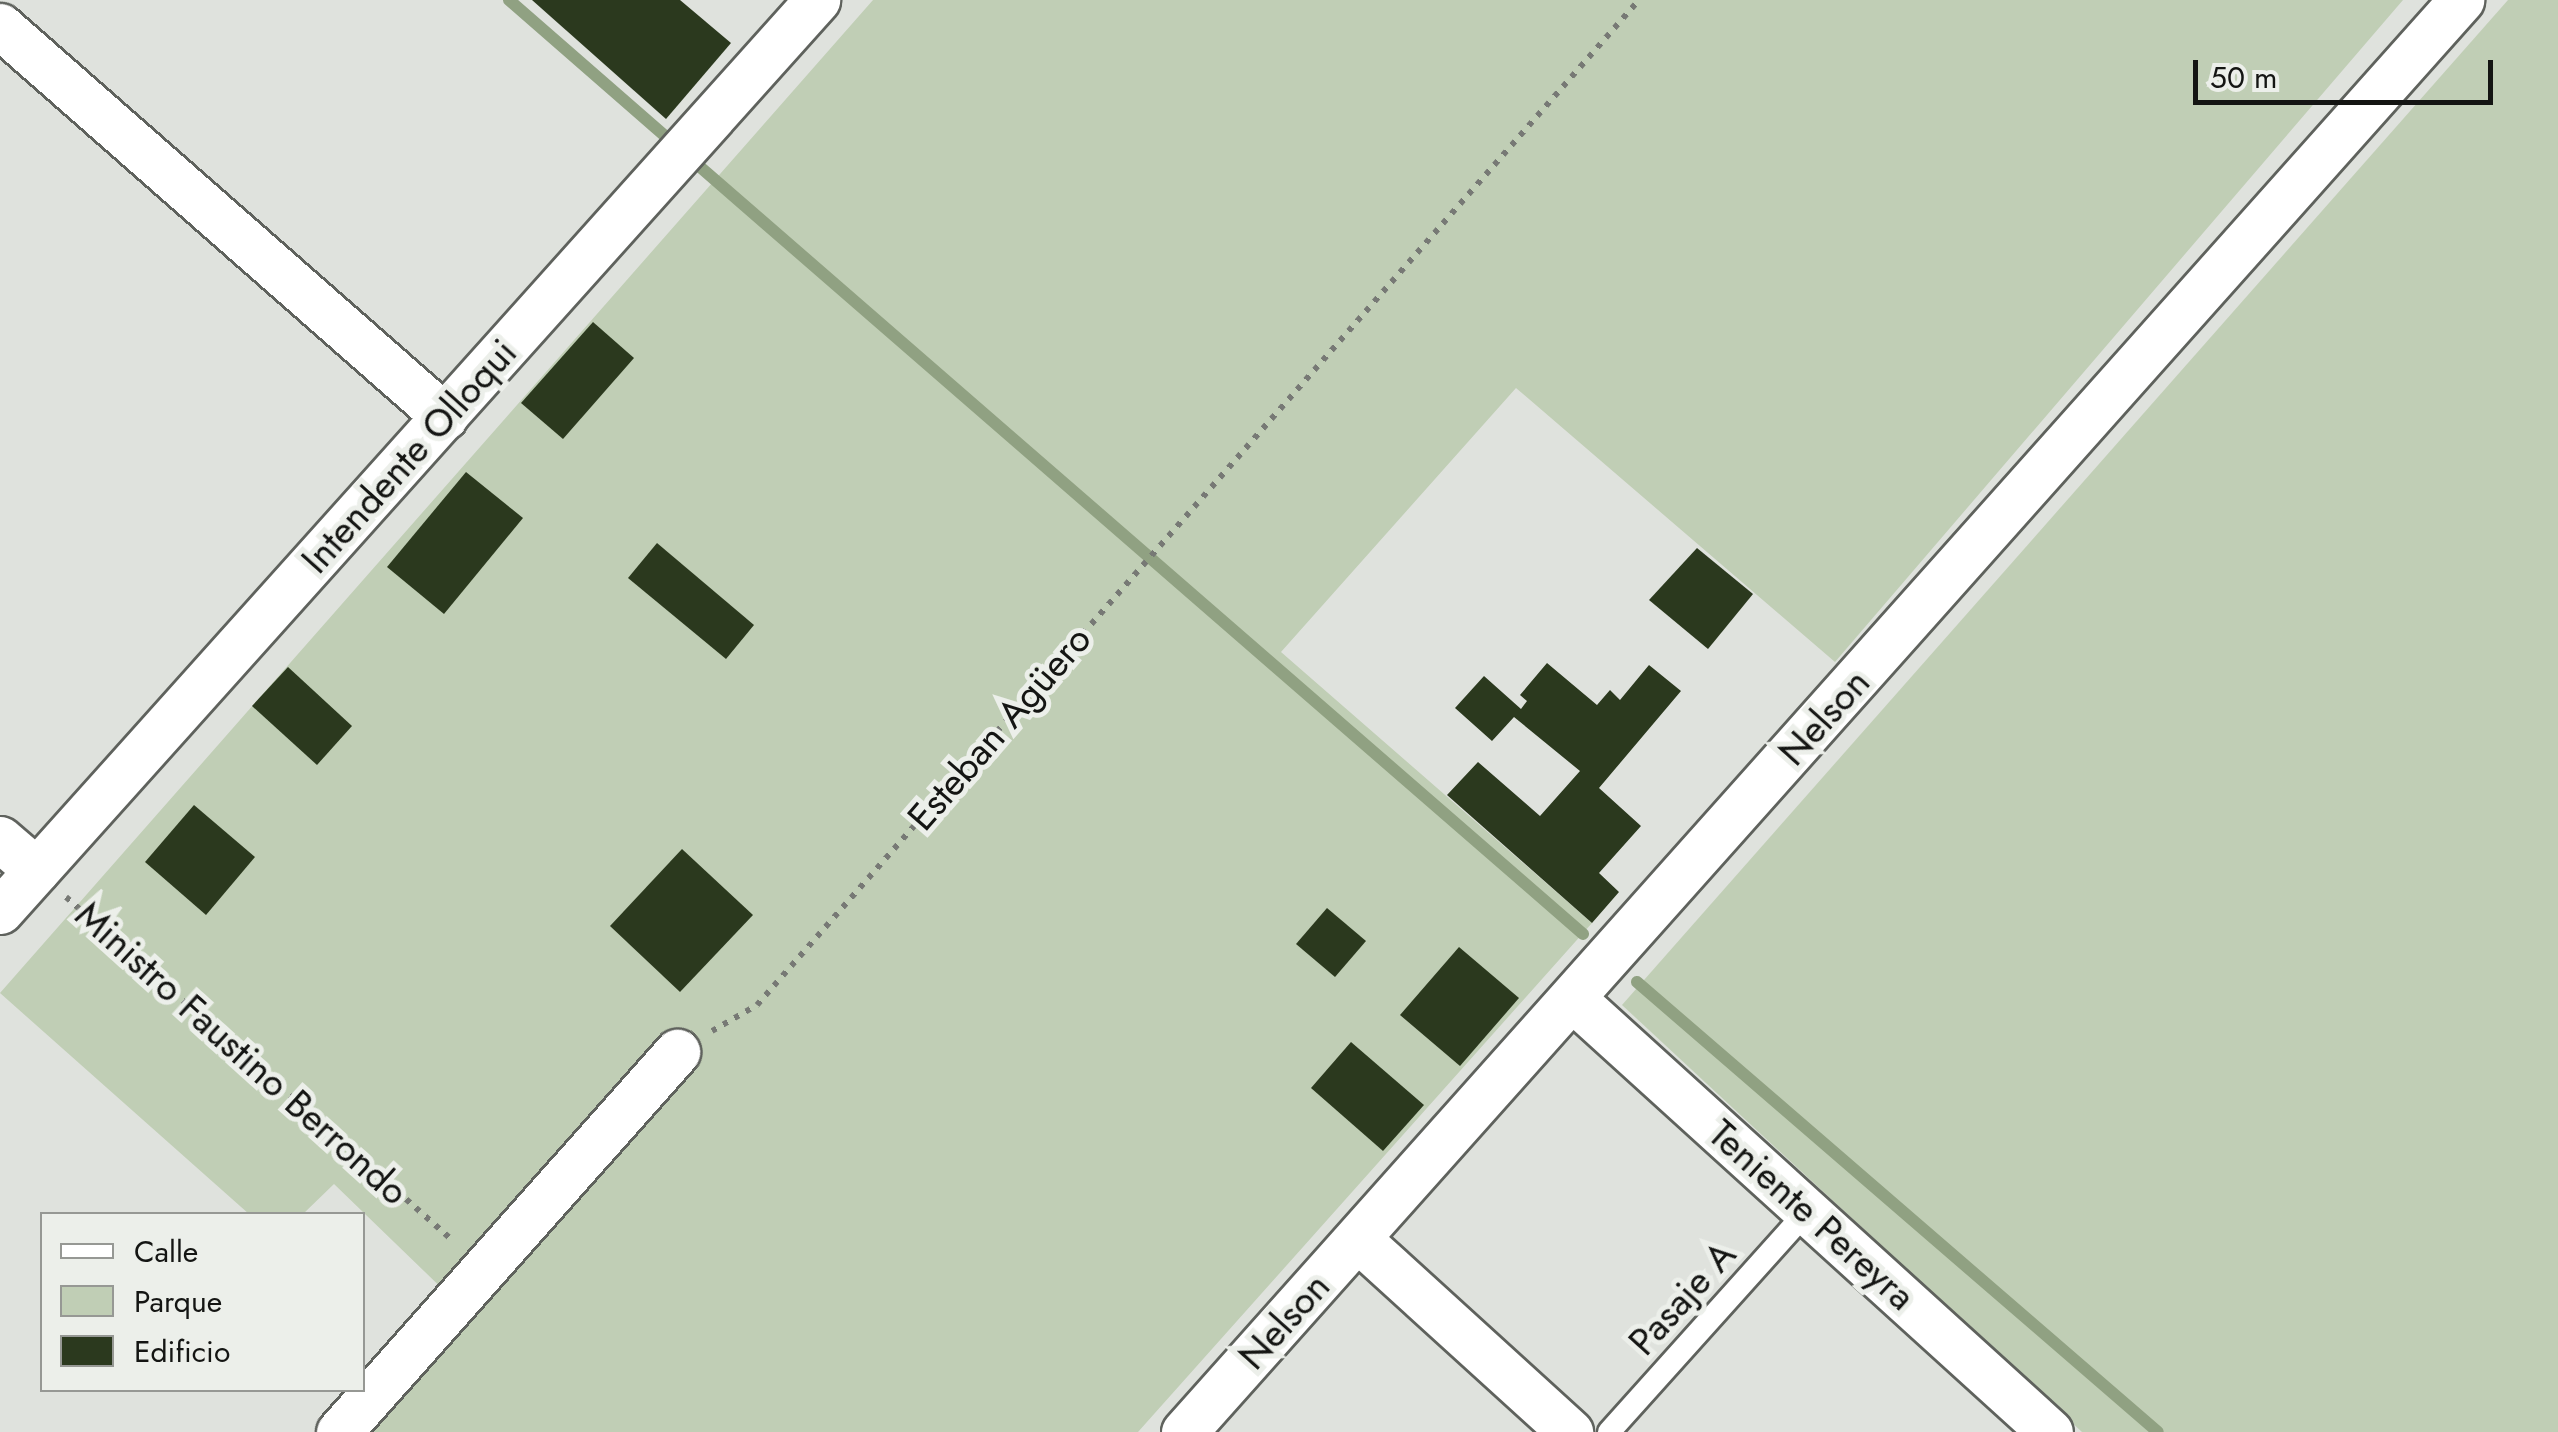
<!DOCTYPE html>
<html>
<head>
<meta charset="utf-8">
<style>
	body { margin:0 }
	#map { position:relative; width:2558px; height:1432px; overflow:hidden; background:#dfe2dd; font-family:Jost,sans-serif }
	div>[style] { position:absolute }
	.green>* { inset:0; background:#c0ceb5 }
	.stream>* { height:12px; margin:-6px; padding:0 6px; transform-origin:6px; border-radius:6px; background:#90a182 }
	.building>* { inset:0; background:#2b391e }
	.path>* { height:6px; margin-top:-3px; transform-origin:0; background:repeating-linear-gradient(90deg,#777975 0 5px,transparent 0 13px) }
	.roads { filter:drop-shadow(2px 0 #5f625d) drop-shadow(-2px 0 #5f625d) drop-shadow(0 2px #5f625d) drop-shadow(0 -2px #5f625d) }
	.service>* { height:22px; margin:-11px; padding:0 11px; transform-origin:11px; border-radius:11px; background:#fff }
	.minor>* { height:45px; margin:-22.5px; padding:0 22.5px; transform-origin:22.5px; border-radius:22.5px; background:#fff }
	span { translate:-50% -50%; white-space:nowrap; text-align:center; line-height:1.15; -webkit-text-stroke:10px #ecefea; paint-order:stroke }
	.street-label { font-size:38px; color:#141513 }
	.legend { position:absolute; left:40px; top:1212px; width:325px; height:180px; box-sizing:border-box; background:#ecefea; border:2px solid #969894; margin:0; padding:12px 18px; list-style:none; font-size:30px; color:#141513 }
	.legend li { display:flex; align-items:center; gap:20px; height:50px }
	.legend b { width:50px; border:2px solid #969894 }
	.scale { position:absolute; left:2193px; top:60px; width:300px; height:45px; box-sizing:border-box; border:5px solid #141513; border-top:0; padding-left:12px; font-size:30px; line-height:35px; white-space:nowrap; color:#141513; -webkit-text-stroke:8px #ecefea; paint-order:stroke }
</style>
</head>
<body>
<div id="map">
	<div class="green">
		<div style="clip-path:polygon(873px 0,2403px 0,1835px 662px,1516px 388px,1281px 652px,1592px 923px,1138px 1432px,339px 1432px,455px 1301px,334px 1184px,303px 1214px,249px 1214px,0 993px)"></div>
		<div style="clip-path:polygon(2508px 0,2558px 0,2558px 1432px,2082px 1432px,1622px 1005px)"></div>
	</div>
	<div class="stream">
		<div style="left:509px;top:0;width:207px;rotate:41.1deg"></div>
		<div style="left:699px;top:166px;width:1171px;rotate:40.98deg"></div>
		<div style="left:1637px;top:982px;width:688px;rotate:40.82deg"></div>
	</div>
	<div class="building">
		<div style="clip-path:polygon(532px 0,680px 0,731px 43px,666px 119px)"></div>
		<div style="clip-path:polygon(593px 322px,634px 358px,563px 439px,521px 403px)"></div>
		<div style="clip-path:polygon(466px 472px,523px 518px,444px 614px,387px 567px)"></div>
		<div style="clip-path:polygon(657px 543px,754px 625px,726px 659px,628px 578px)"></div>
		<div style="clip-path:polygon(1697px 548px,1753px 594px,1708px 649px,1649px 600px)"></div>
		<div style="clip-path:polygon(1547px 663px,1597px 705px,1610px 690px,1620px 700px,1649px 665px,1681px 691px,1599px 788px,1641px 826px,1599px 873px,1619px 892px,1592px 923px,1447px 795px,1478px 762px,1540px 816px,1580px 771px,1514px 717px,1492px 741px,1455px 708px,1484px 676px,1521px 709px,1527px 701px,1520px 695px)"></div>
		<div style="clip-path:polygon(288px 667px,352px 726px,317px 765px,252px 706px)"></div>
		<div style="clip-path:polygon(194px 805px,255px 857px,206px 915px,145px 862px)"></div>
		<div style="clip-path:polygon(682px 849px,753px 915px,680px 992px,610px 926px)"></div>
		<div style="clip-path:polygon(1327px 908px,1366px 941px,1335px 977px,1296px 944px)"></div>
		<div style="clip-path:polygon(1459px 947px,1519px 998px,1460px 1066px,1400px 1015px)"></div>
		<div style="clip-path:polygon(1351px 1042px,1424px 1105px,1383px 1151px,1311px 1088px)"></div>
	</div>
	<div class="path">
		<div style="left:66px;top:897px;width:518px;rotate:41.63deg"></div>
		<div style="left:712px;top:1031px;width:52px;rotate:-30deg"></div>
		<div style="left:757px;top:1005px;width:1337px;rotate:-48.73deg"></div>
	</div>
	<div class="roads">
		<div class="service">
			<div style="left:1609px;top:1432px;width:297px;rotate:-48.1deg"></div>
		</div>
		<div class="minor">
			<div style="left:0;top:26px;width:592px;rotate:41.3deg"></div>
			<div style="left:0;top:839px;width:48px;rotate:40.7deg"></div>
			<div style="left:0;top:911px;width:1224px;rotate:-48.11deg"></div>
			<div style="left:1573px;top:999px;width:644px;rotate:42.23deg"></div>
			<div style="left:1358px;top:1239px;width:287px;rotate:42.3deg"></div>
			<div style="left:339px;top:1432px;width:509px;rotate:-48.35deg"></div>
			<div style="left:1184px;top:1432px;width:1919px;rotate:-48.27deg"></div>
		</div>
	</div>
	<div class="street-label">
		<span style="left:409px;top:456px;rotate:-48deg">Intendente Olloqui</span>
		<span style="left:1824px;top:717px;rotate:-48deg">Nelson</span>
		<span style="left:999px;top:728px;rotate:-49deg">Esteban Agüero</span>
		<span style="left:242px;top:1053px;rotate:42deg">Ministro Faustino Berrondo</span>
		<span style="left:1812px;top:1215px;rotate:42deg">Teniente Pereyra</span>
		<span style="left:1682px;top:1298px;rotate:-48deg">Pasaje A</span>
		<span style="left:1284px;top:1321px;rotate:-48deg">Nelson</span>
	</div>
	<ul class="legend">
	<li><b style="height:12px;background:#fff"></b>Calle</li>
	<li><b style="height:28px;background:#c0ceb5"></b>Parque</li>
	<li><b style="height:28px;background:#2b391e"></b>Edificio</li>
	</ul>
	<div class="scale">50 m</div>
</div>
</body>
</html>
